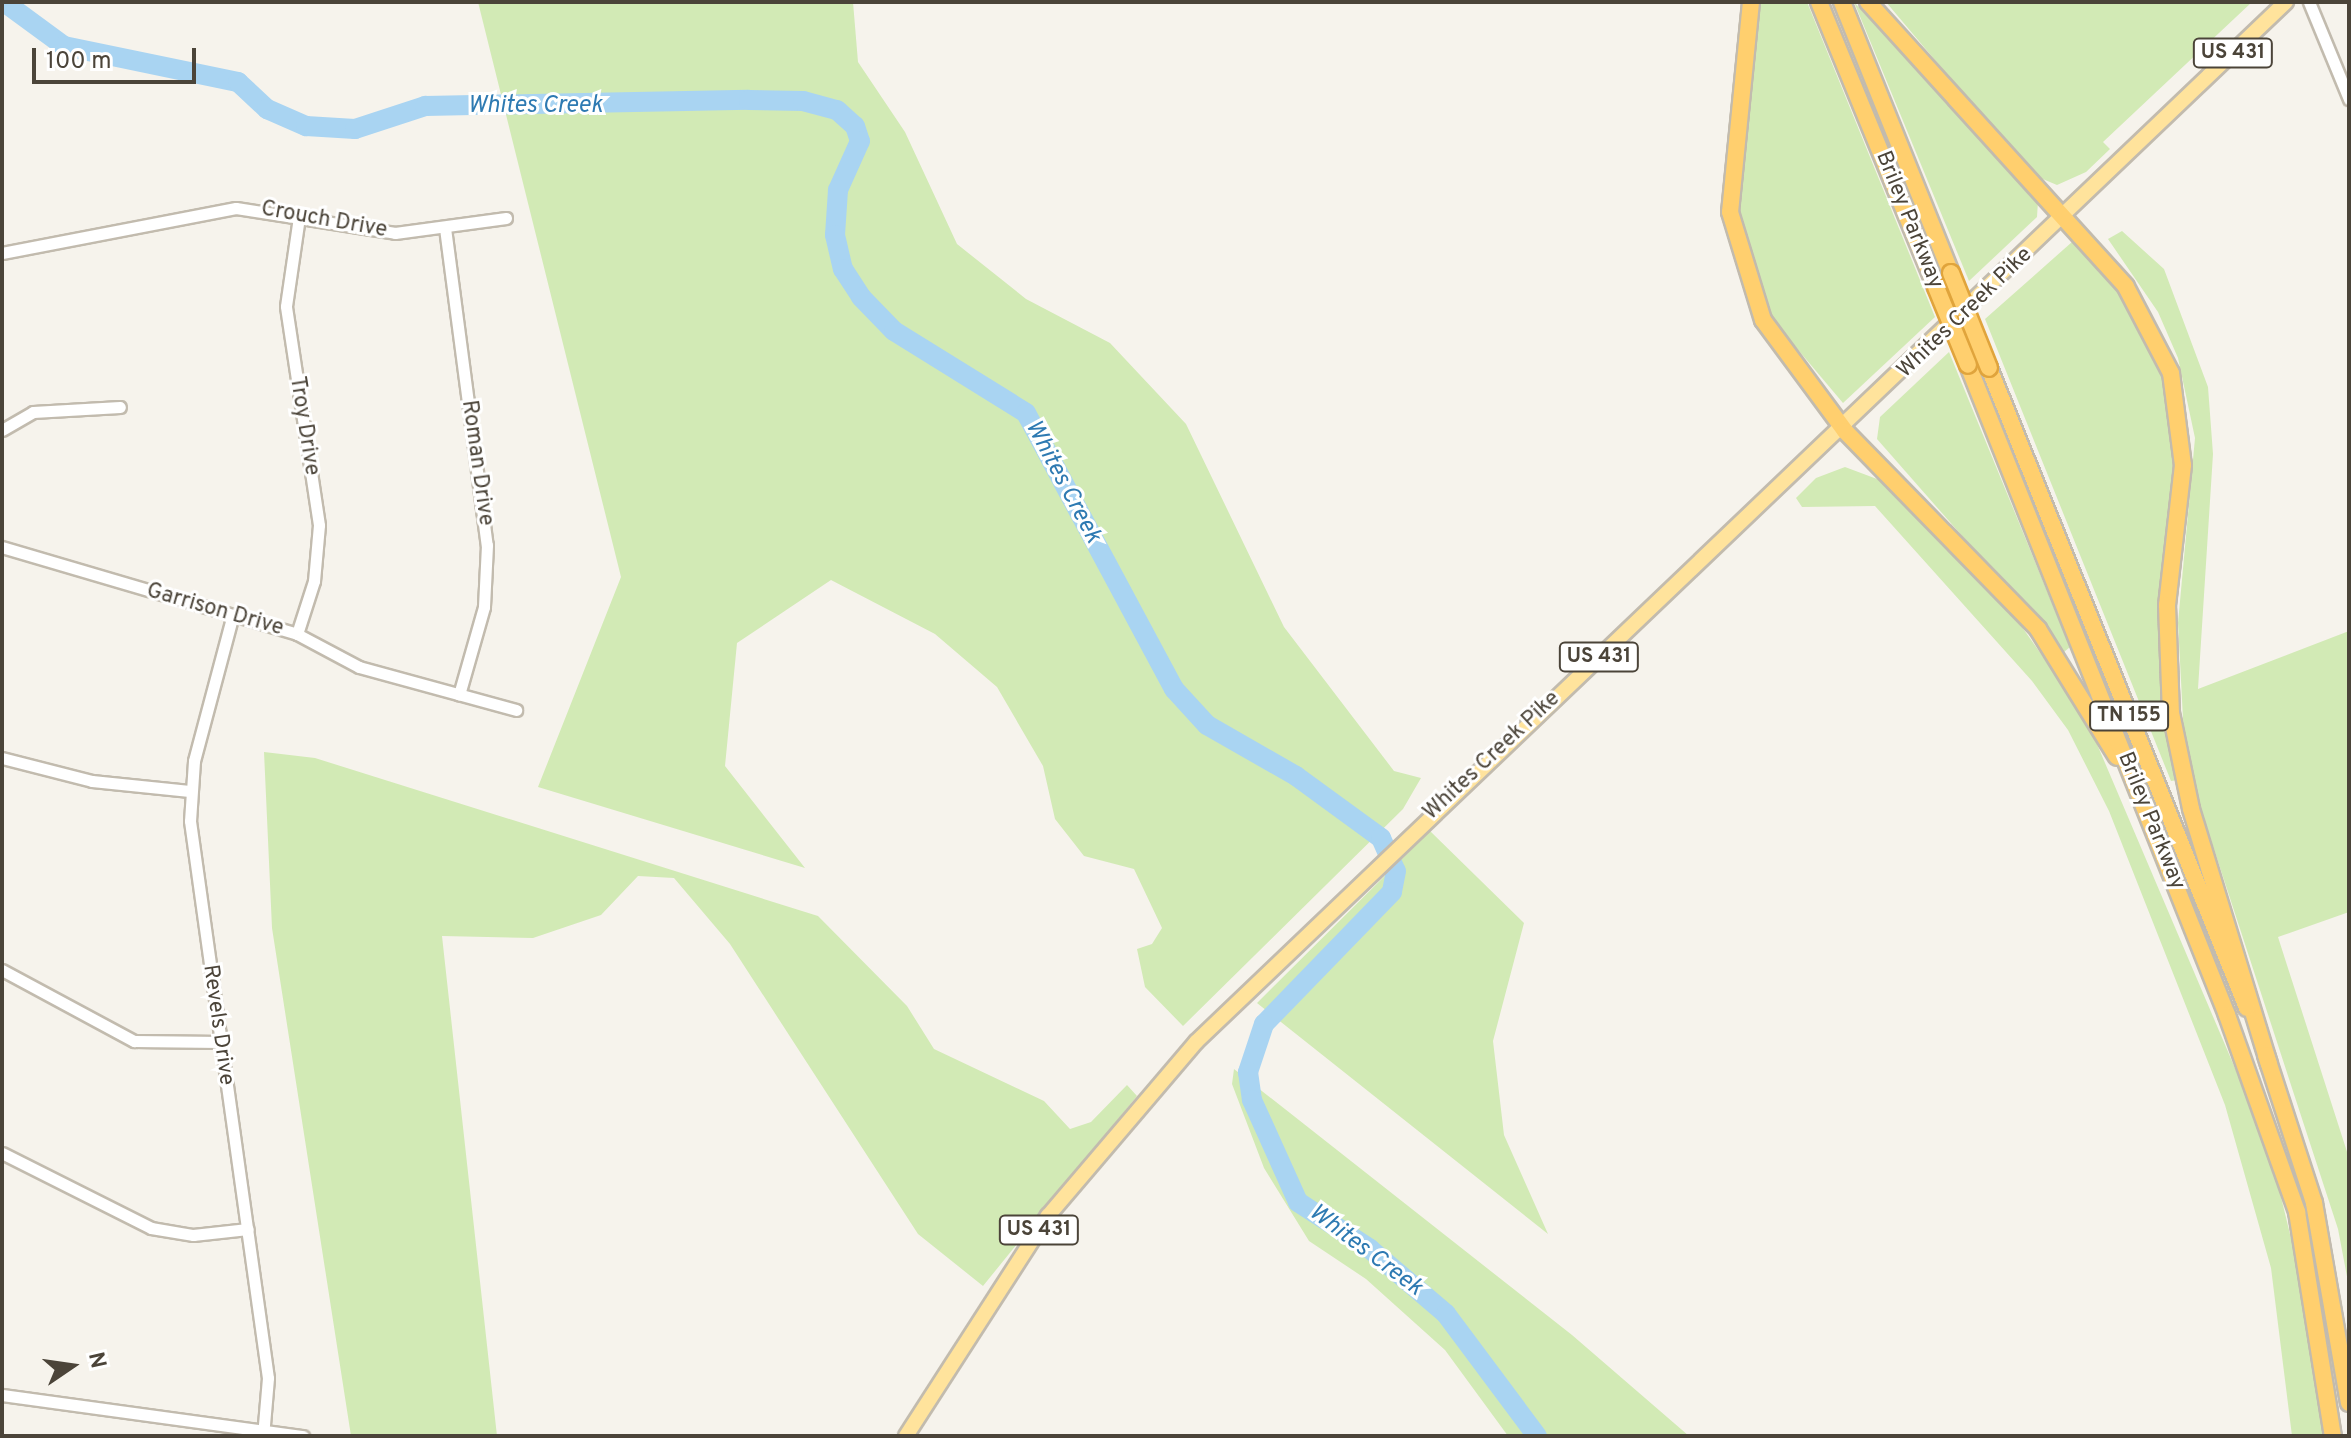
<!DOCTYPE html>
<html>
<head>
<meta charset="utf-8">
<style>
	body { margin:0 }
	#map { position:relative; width:2351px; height:1438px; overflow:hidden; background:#f6f3ec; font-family:Overpass,sans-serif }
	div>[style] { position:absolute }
	.green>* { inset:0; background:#d2eab5 }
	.river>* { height:20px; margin:-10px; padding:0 10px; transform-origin:10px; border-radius:10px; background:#a9d4f2 }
	.roads { filter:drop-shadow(2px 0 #c2bbae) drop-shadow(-2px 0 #c2bbae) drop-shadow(0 2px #c2bbae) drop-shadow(0 -2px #c2bbae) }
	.minor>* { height:11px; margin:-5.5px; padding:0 5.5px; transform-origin:5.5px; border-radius:5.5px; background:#fff }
	.major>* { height:14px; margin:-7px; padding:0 7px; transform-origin:7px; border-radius:7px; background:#ffe39c }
	.highway>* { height:16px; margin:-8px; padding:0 8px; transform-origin:8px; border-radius:8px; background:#ffcf6e }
	.bridges { filter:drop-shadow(2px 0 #e0a43c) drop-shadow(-2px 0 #e0a43c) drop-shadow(0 2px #e0a43c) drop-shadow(0 -2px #e0a43c) }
	.highway-bridge>* { height:16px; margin:-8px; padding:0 8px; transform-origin:8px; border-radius:8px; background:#ffcf6e }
	span { translate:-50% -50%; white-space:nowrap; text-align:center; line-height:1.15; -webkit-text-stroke:6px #fff; paint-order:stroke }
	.shield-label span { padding:2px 6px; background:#fff; border:2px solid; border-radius:6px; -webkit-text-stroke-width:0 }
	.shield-label { font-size:20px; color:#4b4439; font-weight:700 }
	.street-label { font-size:22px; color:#4b4439 }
	.water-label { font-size:24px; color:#2e7ab2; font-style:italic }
	.frame { position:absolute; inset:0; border:4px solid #4b4439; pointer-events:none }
	.north { position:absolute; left:32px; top:1326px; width:80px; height:80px; -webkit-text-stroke:6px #fff; paint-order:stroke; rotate:77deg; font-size:22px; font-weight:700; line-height:32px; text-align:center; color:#4b4439 }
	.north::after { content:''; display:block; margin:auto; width:28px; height:36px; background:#4b4439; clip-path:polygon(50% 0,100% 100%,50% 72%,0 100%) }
	.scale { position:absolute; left:32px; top:48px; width:164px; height:36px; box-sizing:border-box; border:4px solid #4b4439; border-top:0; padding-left:10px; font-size:24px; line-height:28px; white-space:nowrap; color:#4b4439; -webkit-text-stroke:6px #fff; paint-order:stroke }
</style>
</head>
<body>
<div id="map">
	<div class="green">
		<div style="clip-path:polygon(478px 2px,853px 2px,858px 62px,905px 132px,957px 244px,1026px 299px,1110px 343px,1186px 424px,1284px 627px,1394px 771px,1421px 778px,1403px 809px,1183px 1026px,1145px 987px,1137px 949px,1152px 944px,1162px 928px,1134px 869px,1084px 856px,1055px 819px,1043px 766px,997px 687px,935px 634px,831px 580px,737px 643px,725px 766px,805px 868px,538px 787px,621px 577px)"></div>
		<div style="clip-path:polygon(1758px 2px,1807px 2px,1935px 317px,1843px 403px,1772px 319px,1737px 207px)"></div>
		<div style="clip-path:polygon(1854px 2px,2038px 201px,2037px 217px,1969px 281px)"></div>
		<div style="clip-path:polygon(1886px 2px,2252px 2px,2103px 142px,2110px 149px,2086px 172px,2057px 185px,2031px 174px)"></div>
		<div style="clip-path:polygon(2122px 231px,2164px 269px,2208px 387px,2213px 454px,2198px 689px,2349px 631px,2349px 912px,2278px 937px,2349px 1158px,2349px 1287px,2338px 1229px,2195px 791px,2184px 738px,2178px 623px,2195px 438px,2178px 358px,2158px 312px,2108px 239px)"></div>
		<div style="clip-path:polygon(2072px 242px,2130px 301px,2162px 363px,2177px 457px,2160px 641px,2178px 780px,2171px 781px,1985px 319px)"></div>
		<div style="clip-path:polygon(1949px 352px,2070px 647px,2064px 652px,1877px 439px,1880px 417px)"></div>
		<div style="clip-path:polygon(1845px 467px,1885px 482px,2012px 613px,2085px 716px,2269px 1148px,2310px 1316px,2327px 1436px,2292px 1436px,2271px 1268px,2225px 1105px,2109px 811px,2068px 730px,2032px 681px,1875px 506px,1802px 507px,1796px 498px,1816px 478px)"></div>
		<div style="clip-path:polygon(264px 752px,315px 758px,818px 916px,907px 1006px,934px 1049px,1044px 1101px,1070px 1129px,1091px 1122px,1127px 1085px,1137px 1096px,983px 1286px,918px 1234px,730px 944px,674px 878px,638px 876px,601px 915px,533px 938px,442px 936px,497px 1436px,351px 1436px,272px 928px)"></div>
		<div style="clip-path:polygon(1430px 831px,1524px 923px,1493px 1041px,1504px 1135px,1548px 1234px,1257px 1003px)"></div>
		<div style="clip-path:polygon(1234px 1069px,1572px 1335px,1689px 1436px,1508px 1436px,1445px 1350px,1366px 1279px,1309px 1241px,1264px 1168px,1232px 1084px)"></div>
	</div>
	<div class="river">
		<div style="left:4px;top:2px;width:74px;rotate:36.3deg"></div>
		<div style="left:64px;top:46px;width:178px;rotate:11.7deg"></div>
		<div style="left:238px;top:82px;width:40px;rotate:43deg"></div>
		<div style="left:267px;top:109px;width:43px;rotate:23.6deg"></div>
		<div style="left:306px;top:126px;width:49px;rotate:3.5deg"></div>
		<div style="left:355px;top:129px;width:74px;rotate:-18.2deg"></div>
		<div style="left:425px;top:106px;width:324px;rotate:-1.1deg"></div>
		<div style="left:749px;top:100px;width:54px;rotate:1.1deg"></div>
		<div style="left:803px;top:101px;width:35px;rotate:15deg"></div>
		<div style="left:837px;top:110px;width:24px;rotate:42deg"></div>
		<div style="left:855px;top:126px;width:16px;rotate:72deg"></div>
		<div style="left:860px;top:141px;width:54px;rotate:114.2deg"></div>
		<div style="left:838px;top:190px;width:45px;rotate:93.8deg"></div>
		<div style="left:835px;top:235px;width:35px;rotate:77deg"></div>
		<div style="left:843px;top:269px;width:33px;rotate:57deg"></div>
		<div style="left:861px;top:297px;width:47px;rotate:45.9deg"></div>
		<div style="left:894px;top:331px;width:155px;rotate:31.8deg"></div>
		<div style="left:1026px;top:413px;width:313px;rotate:61.8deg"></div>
		<div style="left:1174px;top:689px;width:49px;rotate:47.5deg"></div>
		<div style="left:1207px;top:725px;width:103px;rotate:29.8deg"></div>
		<div style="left:1296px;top:776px;width:105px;rotate:36.1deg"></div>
		<div style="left:1381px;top:838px;width:36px;rotate:66deg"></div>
		<div style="left:1396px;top:871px;width:21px;rotate:101deg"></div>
		<div style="left:1392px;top:892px;width:184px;rotate:134.1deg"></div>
		<div style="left:1264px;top:1024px;width:51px;rotate:108.4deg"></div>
		<div style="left:1248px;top:1072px;width:28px;rotate:82deg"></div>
		<div style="left:1252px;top:1100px;width:112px;rotate:65.7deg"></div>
		<div style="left:1298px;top:1202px;width:86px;rotate:33.1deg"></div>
		<div style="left:1370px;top:1249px;width:100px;rotate:40.5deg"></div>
		<div style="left:1446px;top:1314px;width:152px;rotate:53.3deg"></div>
	</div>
	<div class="roads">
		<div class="minor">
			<div style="left:2309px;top:2px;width:105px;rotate:67.6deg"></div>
			<div style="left:445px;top:228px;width:320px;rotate:82.5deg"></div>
			<div style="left:487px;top:545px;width:62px;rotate:92.8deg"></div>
			<div style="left:484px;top:607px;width:91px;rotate:105.9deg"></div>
			<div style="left:2px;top:253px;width:238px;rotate:-10.9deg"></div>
			<div style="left:236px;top:208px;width:161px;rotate:8.9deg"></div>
			<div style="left:395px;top:233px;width:112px;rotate:-7.7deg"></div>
			<div style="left:2px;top:430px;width:36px;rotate:-30deg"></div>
			<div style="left:33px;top:412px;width:87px;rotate:-3.3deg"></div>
			<div style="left:2px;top:547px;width:308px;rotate:16.4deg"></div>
			<div style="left:297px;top:634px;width:70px;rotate:28deg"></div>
			<div style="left:359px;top:667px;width:163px;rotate:15.3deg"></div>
			<div style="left:232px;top:618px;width:148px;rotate:104.9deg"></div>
			<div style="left:194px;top:761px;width:60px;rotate:93.8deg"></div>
			<div style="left:190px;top:821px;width:562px;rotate:82.03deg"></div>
			<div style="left:268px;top:1378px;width:58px;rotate:94.9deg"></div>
			<div style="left:297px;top:634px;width:56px;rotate:-72.2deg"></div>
			<div style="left:314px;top:581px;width:56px;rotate:-84.9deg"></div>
			<div style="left:319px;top:525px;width:221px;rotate:-98.6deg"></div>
			<div style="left:286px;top:306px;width:90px;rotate:-81.7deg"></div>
			<div style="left:2px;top:758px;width:93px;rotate:14.3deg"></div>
			<div style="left:92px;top:781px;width:98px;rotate:5.9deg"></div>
			<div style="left:2px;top:970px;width:150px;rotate:28.3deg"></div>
			<div style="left:134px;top:1041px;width:87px;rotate:0.7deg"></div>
			<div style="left:2px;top:1153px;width:167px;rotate:26.7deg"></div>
			<div style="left:151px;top:1228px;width:43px;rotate:9.5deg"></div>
			<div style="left:193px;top:1235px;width:55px;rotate:-6.2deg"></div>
			<div style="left:2px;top:1395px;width:304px;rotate:7.8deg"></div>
		</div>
		<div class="major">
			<div style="left:906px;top:1436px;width:262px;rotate:-57.2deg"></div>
			<div style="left:1048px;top:1216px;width:228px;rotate:-49.6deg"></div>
			<div style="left:1196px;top:1042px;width:1507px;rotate:-43.66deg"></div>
		</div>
		<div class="highway">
			<div style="left:1751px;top:2px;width:211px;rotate:95.7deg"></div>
			<div style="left:1730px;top:212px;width:113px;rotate:73deg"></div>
			<div style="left:1763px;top:320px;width:138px;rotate:53.5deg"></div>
			<div style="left:1845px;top:431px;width:277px;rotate:45.7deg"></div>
			<div style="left:2038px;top:629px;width:150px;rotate:58.3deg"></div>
			<div style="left:1819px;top:2px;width:308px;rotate:67.7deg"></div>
			<div style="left:1842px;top:2px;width:292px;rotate:68.1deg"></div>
			<div style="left:1868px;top:2px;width:384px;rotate:47.8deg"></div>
			<div style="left:2126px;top:287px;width:97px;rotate:62.4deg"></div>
			<div style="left:2171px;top:373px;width:93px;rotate:82.6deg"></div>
			<div style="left:2183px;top:465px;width:141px;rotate:96.5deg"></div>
			<div style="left:2167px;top:605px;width:108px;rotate:87.9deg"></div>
			<div style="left:2171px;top:713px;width:98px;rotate:78.2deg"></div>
			<div style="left:2191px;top:809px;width:267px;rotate:73deg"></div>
			<div style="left:1968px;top:365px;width:700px;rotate:68.27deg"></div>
			<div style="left:2227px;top:1015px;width:209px;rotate:70.4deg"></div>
			<div style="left:2297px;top:1212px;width:227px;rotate:80.9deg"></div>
			<div style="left:1989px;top:368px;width:690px;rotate:68.04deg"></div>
			<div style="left:2266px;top:1055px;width:156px;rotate:72deg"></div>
			<div style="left:2314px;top:1203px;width:203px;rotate:80.1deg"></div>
		</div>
	</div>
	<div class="bridges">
		<div class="highway-bridge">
			<div style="left:1951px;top:273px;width:102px;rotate:68.2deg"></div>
			<div style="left:1936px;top:287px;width:84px;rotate:67.7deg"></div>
		</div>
	</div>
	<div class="shield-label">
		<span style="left:2233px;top:53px">US 431</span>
		<span style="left:1599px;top:657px">US 431</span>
		<span style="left:2129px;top:716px">TN 155</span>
		<span style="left:1039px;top:1230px">US 431</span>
	</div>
	<div class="street-label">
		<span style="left:324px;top:220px;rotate:10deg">Crouch Drive</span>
		<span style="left:1909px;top:220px;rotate:68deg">Briley Parkway</span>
		<span style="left:1965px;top:313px;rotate:-44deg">Whites Creek Pike</span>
		<span style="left:304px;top:426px;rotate:81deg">Troy Drive</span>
		<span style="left:477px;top:463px;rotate:82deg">Roman Drive</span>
		<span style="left:215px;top:610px;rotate:16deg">Garrison Drive</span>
		<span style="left:1492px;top:756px;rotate:-43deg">Whites Creek Pike</span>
		<span style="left:2151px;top:821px;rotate:68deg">Briley Parkway</span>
		<span style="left:218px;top:1025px;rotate:82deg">Revels Drive</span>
	</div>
	<div class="water-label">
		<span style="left:535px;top:107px">Whites Creek</span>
		<span style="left:1062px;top:482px;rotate:62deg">Whites Creek</span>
		<span style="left:1365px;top:1251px;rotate:37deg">Whites Creek</span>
	</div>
	<div class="frame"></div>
	<div class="north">N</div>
	<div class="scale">100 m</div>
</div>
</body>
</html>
